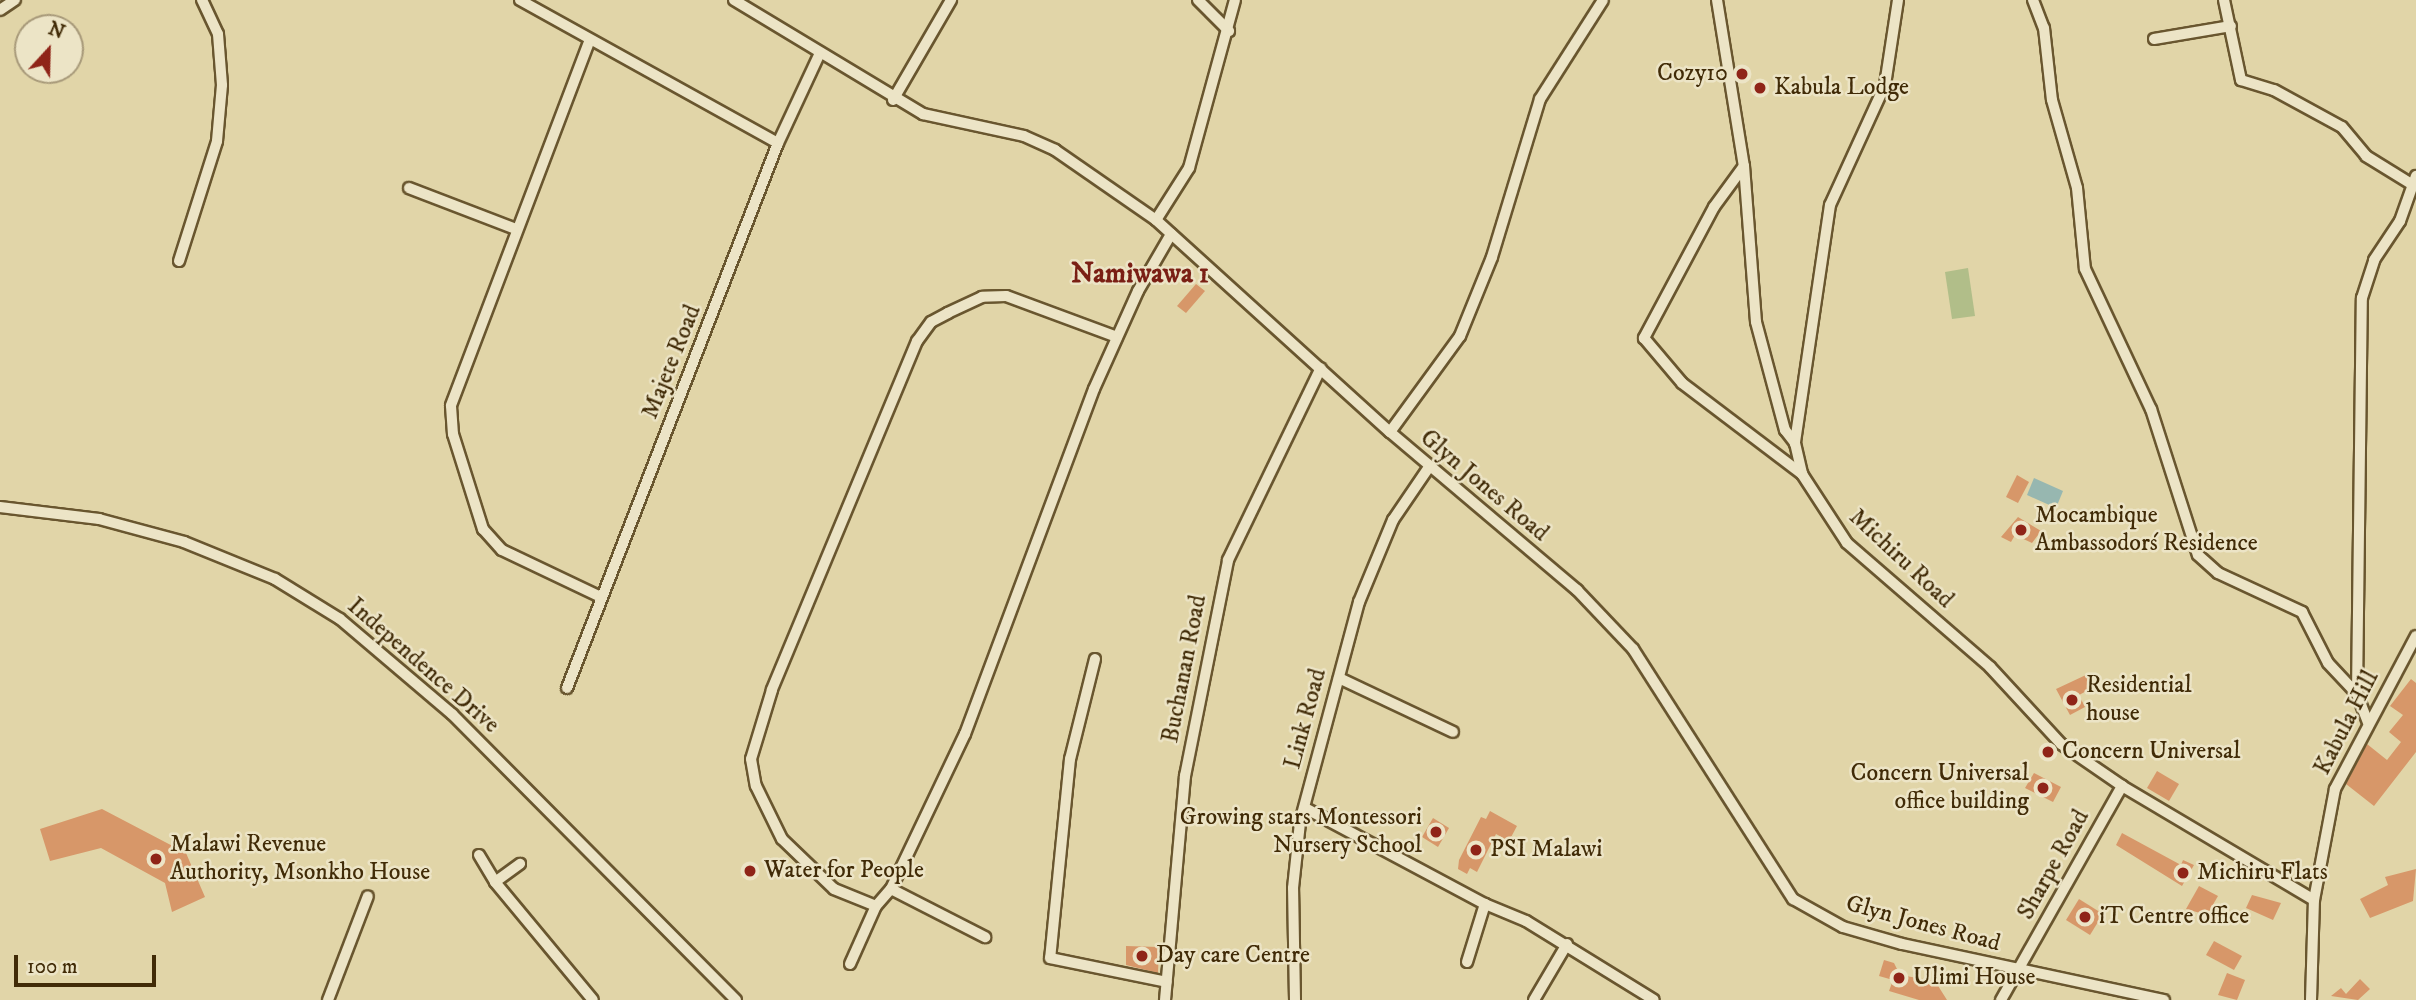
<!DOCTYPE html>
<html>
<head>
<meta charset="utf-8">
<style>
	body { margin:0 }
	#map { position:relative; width:2416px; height:1000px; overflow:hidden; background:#e1d5a8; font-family:"IM FELL DW Pica",serif }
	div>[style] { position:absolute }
	.green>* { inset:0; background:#b1be89 }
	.water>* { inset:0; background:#97b7b0 }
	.building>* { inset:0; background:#d79769 }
	.roads { filter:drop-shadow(2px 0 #69562f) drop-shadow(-2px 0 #69562f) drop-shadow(0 2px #69562f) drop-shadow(0 -2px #69562f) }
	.minor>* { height:10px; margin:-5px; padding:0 5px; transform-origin:5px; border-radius:5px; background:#ece4c6 }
	.dots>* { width:19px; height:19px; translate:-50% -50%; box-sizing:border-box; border:4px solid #ece4c6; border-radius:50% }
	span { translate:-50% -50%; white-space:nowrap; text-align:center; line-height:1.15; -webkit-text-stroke:5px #ece4c6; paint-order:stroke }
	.poi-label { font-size:24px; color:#412b07 }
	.right { translate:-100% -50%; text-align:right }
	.left { translate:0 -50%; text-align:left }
	.street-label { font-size:24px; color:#412b07 }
	.quarter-label { font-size:28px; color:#7a1f14; font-weight:700 }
	.north { position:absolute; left:14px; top:14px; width:70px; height:70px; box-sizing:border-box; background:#ece4c6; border:2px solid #a89a7a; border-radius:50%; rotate:22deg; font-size:19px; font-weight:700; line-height:28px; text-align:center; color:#412b07 }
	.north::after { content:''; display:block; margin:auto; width:24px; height:32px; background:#8f2418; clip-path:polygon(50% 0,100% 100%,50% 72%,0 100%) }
	.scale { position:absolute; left:14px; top:955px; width:142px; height:32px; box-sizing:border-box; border:4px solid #412b07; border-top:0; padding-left:9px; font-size:21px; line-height:24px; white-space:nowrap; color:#412b07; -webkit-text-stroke:5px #ece4c6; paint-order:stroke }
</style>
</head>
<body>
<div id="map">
	<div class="green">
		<div style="clip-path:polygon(1968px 268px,1975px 316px,1952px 319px,1945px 272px)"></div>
	</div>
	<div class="water">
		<div style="clip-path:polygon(2034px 478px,2063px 491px,2056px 508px,2027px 495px)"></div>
	</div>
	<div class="building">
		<div style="clip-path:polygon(1196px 284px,1205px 291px,1186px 313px,1177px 306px)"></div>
		<div style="clip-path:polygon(2017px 475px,2029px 482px,2018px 503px,2006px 497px)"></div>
		<div style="clip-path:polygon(2018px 517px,2041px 531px,2032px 543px,2015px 535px,2011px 542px,2001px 537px)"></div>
		<div style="clip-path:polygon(2088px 674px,2094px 687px,2079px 695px,2085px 707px,2070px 715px,2056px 689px)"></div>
		<div style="clip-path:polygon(2411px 679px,2416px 683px,2416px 752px,2374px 806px,2346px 784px,2367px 744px,2387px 760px,2401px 742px,2389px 732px,2403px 715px,2390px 706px)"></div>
		<div style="clip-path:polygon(2157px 771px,2179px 784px,2169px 801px,2147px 788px)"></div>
		<div style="clip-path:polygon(2034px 773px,2061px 787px,2053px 802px,2025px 788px)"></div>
		<div style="clip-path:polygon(102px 809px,186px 853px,205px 897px,172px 912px,165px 883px,101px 848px,50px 861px,40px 829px)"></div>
		<div style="clip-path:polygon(1490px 811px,1517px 826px,1509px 841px,1496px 834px,1477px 872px,1470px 868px,1467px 874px,1458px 869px,1459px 860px,1481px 817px,1486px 819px)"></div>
		<div style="clip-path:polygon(1433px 818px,1449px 828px,1438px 847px,1422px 837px)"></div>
		<div style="clip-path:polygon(2122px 833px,2181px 865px,2183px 860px,2194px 865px,2182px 886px,2116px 845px)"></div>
		<div style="clip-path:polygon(2416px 869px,2413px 901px,2370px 918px,2360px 899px,2388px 885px,2385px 877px)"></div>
		<div style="clip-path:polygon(2199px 886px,2218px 896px,2207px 915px,2186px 909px)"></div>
		<div style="clip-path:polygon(2252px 895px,2281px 903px,2273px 920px,2246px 908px)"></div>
		<div style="clip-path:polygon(2079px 899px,2103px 914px,2090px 935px,2066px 920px)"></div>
		<div style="clip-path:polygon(2214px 941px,2242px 956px,2234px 970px,2206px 955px)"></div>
		<div style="clip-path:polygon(1126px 946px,1159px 947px,1158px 973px,1126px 965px)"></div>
		<div style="clip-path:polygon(1884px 960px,1894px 963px,1900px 975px,1935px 981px,1947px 1000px,1919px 1000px,1889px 991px,1893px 980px,1879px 976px)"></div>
		<div style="clip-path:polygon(2227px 973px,2245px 980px,2237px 1000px,2218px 995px)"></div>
		<div style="clip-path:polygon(2360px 979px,2370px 989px,2358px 1000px,2331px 996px,2341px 988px,2346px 994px)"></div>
	</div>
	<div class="roads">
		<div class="minor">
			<div style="left:520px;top:0;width:295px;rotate:29deg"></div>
			<div style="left:734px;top:0;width:221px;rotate:31.1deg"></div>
			<div style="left:923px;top:114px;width:103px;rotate:12.3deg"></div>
			<div style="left:1024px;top:136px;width:34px;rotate:24deg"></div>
			<div style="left:1055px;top:150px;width:123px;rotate:34.7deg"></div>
			<div style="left:1156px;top:220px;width:316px;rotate:42.2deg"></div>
			<div style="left:1390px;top:432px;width:245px;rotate:40.2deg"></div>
			<div style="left:1577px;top:590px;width:81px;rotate:46.5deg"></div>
			<div style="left:1633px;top:649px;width:297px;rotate:57.4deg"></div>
			<div style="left:1793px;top:899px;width:57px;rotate:29.2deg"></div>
			<div style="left:1843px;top:927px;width:61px;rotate:16.1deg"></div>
			<div style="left:1902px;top:944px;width:268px;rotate:12.1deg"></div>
			<div style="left:1198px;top:0;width:44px;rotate:45deg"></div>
			<div style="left:1717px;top:0;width:168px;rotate:80.8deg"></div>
			<div style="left:1744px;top:166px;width:156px;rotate:85.6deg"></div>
			<div style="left:1756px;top:322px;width:112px;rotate:75deg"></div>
			<div style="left:1785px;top:430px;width:16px;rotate:52deg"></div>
			<div style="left:1898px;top:0;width:86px;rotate:98.7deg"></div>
			<div style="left:1885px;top:85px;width:132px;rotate:114.6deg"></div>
			<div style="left:1830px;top:205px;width:241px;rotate:98.4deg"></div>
			<div style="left:1795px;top:443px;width:32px;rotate:77deg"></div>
			<div style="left:1802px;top:474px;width:82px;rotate:56.9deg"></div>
			<div style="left:1847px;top:543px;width:189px;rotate:40.9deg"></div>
			<div style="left:1990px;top:667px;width:105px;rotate:47.3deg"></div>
			<div style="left:2061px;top:744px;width:74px;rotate:34.5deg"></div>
			<div style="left:2122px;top:786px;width:223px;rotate:30.7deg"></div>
			<div style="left:2033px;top:0;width:30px;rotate:69deg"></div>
			<div style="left:2044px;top:28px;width:72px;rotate:83.7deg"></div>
			<div style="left:2052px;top:100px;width:91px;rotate:74.1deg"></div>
			<div style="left:2077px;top:188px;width:81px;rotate:84.4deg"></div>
			<div style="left:2085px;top:269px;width:155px;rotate:64.8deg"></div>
			<div style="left:2151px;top:409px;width:153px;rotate:72.2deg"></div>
			<div style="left:2198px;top:555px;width:27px;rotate:42deg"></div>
			<div style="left:2218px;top:573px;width:93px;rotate:24.9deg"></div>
			<div style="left:2302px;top:612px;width:57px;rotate:63deg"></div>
			<div style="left:2328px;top:663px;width:42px;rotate:46.9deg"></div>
			<div style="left:2357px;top:694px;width:30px;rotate:69deg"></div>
			<div style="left:2224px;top:0;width:82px;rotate:78deg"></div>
			<div style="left:2241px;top:80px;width:34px;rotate:17deg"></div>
			<div style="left:2274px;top:90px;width:77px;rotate:28.6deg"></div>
			<div style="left:2342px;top:127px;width:38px;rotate:50deg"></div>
			<div style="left:2366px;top:156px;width:55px;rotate:31.7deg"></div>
			<div style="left:0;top:10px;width:18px;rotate:-34deg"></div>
			<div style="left:2154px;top:39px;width:78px;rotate:-9.6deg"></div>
			<div style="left:589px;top:42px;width:389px;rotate:110.8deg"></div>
			<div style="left:451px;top:406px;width:28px;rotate:86deg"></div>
			<div style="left:453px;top:434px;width:100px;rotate:72.5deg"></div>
			<div style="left:483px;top:529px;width:28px;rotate:48deg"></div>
			<div style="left:502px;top:550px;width:107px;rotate:25.4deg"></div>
			<div style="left:893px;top:100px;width:116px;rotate:-59.9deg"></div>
			<div style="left:1744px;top:166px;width:51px;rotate:126.2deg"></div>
			<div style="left:1714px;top:207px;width:149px;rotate:118.1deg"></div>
			<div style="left:1644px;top:338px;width:59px;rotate:49.8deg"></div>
			<div style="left:1682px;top:383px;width:151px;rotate:37.2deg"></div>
			<div style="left:409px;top:188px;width:115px;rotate:21deg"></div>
			<div style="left:1156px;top:220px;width:62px;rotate:-57.6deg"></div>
			<div style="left:1189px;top:168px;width:174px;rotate:-74.7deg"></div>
			<div style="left:179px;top:261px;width:126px;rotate:-72.4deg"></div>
			<div style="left:217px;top:141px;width:56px;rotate:-84.9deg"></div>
			<div style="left:222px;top:85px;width:51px;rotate:-94.5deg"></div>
			<div style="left:218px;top:34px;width:38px;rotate:-115deg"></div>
			<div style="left:1117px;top:337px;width:118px;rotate:-159.7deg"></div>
			<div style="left:1006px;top:296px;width:24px;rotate:178deg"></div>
			<div style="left:982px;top:297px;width:38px;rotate:155deg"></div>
			<div style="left:948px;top:313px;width:19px;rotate:152deg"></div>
			<div style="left:931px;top:322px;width:24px;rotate:126deg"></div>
			<div style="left:917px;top:341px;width:378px;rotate:112.6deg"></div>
			<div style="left:772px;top:690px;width:72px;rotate:106.9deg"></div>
			<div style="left:751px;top:759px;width:27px;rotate:80deg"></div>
			<div style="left:756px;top:786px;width:59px;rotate:63.9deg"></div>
			<div style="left:782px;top:839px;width:72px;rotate:43.9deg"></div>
			<div style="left:834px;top:889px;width:45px;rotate:22deg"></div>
			<div style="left:876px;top:906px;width:23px;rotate:-49deg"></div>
			<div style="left:891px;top:889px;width:172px;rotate:-64.5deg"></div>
			<div style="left:965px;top:734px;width:368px;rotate:-69.5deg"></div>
			<div style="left:1094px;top:389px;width:107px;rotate:-65.8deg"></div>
			<div style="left:1138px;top:291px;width:66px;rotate:-59.9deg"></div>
			<div style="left:1390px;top:432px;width:119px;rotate:-53.9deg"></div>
			<div style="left:1460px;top:336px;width:85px;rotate:-67.9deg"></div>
			<div style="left:1492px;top:257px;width:165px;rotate:-73.1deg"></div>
			<div style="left:1540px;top:99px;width:117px;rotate:-57.5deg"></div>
			<div style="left:0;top:507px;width:100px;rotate:6.9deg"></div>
			<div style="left:99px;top:519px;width:88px;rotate:15.1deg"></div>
			<div style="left:184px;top:542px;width:98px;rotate:22.1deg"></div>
			<div style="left:275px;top:579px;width:76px;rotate:31.6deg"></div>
			<div style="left:340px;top:619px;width:147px;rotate:40.3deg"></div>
			<div style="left:452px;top:714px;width:403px;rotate:45.2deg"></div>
			<div style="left:1095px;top:659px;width:103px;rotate:104deg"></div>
			<div style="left:1070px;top:759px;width:200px;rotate:95.7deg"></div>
			<div style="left:1050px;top:958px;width:119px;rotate:11.6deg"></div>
			<div style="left:1339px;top:678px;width:126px;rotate:25.3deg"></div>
			<div style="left:567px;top:688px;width:584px;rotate:-68.84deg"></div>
			<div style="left:778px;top:143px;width:99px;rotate:-65deg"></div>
			<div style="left:2357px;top:694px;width:396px;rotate:-89.3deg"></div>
			<div style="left:2362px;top:298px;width:40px;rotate:-72deg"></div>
			<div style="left:2374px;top:260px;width:47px;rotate:-56.3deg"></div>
			<div style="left:2400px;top:221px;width:48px;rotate:-70.4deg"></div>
			<div style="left:1305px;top:808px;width:204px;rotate:28.1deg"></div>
			<div style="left:1485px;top:904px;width:44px;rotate:22.5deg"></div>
			<div style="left:1526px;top:921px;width:150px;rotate:31.7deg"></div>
			<div style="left:479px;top:855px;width:31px;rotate:59deg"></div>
			<div style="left:495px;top:882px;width:31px;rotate:-36deg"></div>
			<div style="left:495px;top:882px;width:153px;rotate:50.3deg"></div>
			<div style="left:891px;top:889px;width:106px;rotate:27.1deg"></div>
			<div style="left:1467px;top:962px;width:61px;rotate:-72.8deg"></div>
			<div style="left:850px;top:964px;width:64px;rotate:-65.9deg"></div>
			<div style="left:328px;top:1000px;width:111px;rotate:-69deg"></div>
			<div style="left:1165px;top:1000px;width:225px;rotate:-84.9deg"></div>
			<div style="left:1185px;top:776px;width:220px;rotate:-78.7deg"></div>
			<div style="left:1228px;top:560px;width:213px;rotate:-64.2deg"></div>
			<div style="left:1295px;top:1000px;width:112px;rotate:-91deg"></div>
			<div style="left:1293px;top:888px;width:66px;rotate:-83.9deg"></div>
			<div style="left:1300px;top:822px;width:228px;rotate:-75deg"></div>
			<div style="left:1359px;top:602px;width:89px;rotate:-67.5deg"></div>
			<div style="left:1393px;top:520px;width:64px;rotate:-55.8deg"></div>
			<div style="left:1534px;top:1000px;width:65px;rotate:-59.5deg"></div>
			<div style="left:2001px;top:1000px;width:246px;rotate:-60.5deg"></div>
			<div style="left:2311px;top:1000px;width:100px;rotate:-88.3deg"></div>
			<div style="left:2314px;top:900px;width:113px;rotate:-79.3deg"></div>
			<div style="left:2335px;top:789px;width:173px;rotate:-62.1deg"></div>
		</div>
	</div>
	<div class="dots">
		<div style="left:1742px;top:74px;background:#8f2418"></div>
		<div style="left:1760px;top:88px;background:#8f2418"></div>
		<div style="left:2021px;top:530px;background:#8f2418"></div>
		<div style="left:2072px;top:700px;background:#8f2418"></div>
		<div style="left:2048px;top:752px;background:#8f2418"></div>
		<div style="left:2043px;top:788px;background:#8f2418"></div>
		<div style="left:1436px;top:832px;background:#8f2418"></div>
		<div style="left:1476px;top:850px;background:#8f2418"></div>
		<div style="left:156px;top:859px;background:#8f2418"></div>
		<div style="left:750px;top:871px;background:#8f2418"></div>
		<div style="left:2183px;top:873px;background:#8f2418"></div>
		<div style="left:2085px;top:917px;background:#8f2418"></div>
		<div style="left:1142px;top:956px;background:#8f2418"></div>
		<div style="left:1899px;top:978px;background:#8f2418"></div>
	</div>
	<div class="poi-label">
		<span class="right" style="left:1728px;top:74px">Cozy10</span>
		<span class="left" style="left:1774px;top:88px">Kabula Lodge</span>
		<span class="left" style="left:2035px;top:530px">Mocambique<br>Ambassodorś Residence</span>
		<span class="left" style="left:2086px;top:700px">Residential<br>house</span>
		<span class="left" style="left:2062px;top:752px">Concern Universal</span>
		<span class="right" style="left:2029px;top:788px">Concern Universal<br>office building</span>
		<span class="right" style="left:1422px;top:832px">Growing stars Montessori<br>Nursery School</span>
		<span class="left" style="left:170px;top:859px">Malawi Revenue<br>Authority, Msonkho House</span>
		<span class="left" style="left:1490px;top:850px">PSI Malawi</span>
		<span class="left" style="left:764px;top:871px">Water for People</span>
		<span class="left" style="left:2197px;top:873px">Michiru Flats</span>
		<span class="left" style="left:2099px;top:917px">iT Centre office</span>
		<span class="left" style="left:1156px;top:956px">Day care Centre</span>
		<span class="left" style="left:1913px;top:978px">Ulimi House</span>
	</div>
	<div class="street-label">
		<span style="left:672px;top:362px;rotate:-68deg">Majete Road</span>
		<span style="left:1484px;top:486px;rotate:40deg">Glyn Jones Road</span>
		<span style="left:1901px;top:559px;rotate:43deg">Michiru Road</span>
		<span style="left:423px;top:666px;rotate:41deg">Independence Drive</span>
		<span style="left:1185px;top:669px;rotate:-79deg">Buchanan Road</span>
		<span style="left:1306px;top:719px;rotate:-75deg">Link Road</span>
		<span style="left:2347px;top:723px;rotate:-63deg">Kabula Hill</span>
		<span style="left:2054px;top:865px;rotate:-61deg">Sharpe Road</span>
		<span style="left:1923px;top:924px;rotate:15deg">Glyn Jones Road</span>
	</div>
	<div class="quarter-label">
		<span style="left:1140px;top:274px">Namiwawa 1</span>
	</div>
	<div class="north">N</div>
	<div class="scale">100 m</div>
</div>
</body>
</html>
